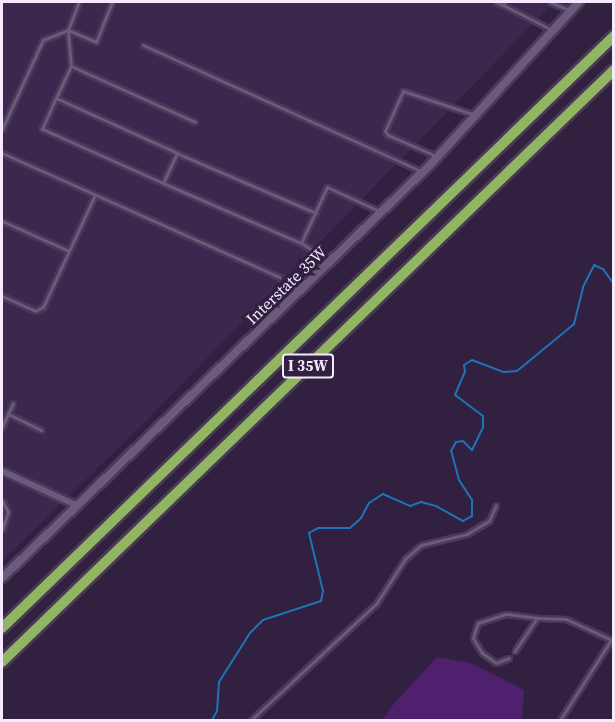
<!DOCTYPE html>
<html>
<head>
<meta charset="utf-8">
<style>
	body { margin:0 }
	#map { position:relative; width:615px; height:722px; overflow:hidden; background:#312040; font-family:"Source Serif 4",serif }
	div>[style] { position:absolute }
	.built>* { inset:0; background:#3c284e }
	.green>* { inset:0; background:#4e206e }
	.stream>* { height:2px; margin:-1px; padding:0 1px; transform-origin:1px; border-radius:1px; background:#1d74b8 }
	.roads { filter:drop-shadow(2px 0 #493a56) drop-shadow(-2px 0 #493a56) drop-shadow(0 2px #493a56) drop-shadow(0 -2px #493a56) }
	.service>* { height:3px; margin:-1.5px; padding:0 1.5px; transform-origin:1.5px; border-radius:1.5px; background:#6c597e }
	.minor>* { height:6px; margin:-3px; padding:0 3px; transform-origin:3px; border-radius:3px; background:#6c597e }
	.tertiary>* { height:8px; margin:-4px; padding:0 4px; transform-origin:4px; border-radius:4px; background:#6c597e }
	.motorway>* { height:10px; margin:-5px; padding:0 5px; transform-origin:5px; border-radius:5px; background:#92b562 }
	span { translate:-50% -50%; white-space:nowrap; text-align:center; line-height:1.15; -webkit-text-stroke:6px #312040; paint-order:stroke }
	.shield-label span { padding:2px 4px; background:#312040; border:2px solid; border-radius:4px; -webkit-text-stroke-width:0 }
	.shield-label { font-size:15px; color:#f4e9ff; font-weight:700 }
	.street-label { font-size:16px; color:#f4e9ff }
	.frame { position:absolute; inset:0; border:3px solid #f4e9ff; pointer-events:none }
</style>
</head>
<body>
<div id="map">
	<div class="built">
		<div style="clip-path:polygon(2px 2px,554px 2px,146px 421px,2px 561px)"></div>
	</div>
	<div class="green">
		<div style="clip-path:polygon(437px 657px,471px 663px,524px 690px,522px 720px,383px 720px,392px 706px)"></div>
	</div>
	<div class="stream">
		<div style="left:212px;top:720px;width:10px;rotate:-61deg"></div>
		<div style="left:217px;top:711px;width:29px;rotate:-86deg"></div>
		<div style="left:219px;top:682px;width:58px;rotate:-57.7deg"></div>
		<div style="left:250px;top:633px;width:18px;rotate:-45deg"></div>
		<div style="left:263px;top:620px;width:61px;rotate:-18.1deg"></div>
		<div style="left:321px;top:601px;width:10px;rotate:-79deg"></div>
		<div style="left:323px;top:591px;width:60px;rotate:-103.6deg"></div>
		<div style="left:309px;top:533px;width:10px;rotate:-29deg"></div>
		<div style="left:318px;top:528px;width:32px"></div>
		<div style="left:350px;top:528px;width:15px;rotate:-42deg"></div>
		<div style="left:361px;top:518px;width:17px;rotate:-62deg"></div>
		<div style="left:369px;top:503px;width:17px;rotate:-33deg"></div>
		<div style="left:383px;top:494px;width:30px;rotate:24deg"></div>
		<div style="left:410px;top:506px;width:12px;rotate:-20deg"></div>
		<div style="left:421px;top:502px;width:16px;rotate:15deg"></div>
		<div style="left:436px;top:506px;width:31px;rotate:29deg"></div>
		<div style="left:463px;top:521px;width:10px;rotate:-29deg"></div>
		<div style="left:472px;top:516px;width:16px;rotate:-90deg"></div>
		<div style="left:472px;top:500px;width:24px;rotate:-123deg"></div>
		<div style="left:459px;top:480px;width:30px;rotate:-105deg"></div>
		<div style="left:451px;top:451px;width:10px;rotate:-61deg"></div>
		<div style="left:456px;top:442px;width:7px;rotate:-8deg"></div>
		<div style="left:463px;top:441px;width:13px;rotate:45deg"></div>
		<div style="left:472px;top:450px;width:25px;rotate:-64deg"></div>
		<div style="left:483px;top:427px;width:11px;rotate:-90deg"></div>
		<div style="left:483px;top:416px;width:35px;rotate:-143deg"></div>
		<div style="left:455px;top:395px;width:25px;rotate:-67deg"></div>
		<div style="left:465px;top:372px;width:7px;rotate:-98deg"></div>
		<div style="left:464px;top:365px;width:9px;rotate:-32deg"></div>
		<div style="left:472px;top:360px;width:34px;rotate:21deg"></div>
		<div style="left:504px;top:372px;width:13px;rotate:-4deg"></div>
		<div style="left:517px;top:371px;width:74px;rotate:-39.5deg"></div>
		<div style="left:574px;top:324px;width:38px;rotate:-76deg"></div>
		<div style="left:583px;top:287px;width:25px;rotate:-63deg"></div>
		<div style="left:594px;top:265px;width:10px;rotate:24deg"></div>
		<div style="left:603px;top:269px;width:19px;rotate:54deg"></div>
	</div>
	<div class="roads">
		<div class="service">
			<div style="left:496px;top:2px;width:8px;rotate:23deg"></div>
			<div style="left:505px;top:2px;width:4px;rotate:124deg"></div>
			<div style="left:503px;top:5px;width:55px;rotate:27deg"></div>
			<div style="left:550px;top:2px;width:21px;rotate:23deg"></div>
			<div style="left:143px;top:45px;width:305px;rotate:24.4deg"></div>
			<div style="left:71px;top:66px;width:136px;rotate:24.3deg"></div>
			<div style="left:56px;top:98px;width:35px;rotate:-65deg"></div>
			<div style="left:71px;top:66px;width:36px;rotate:-95deg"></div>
			<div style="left:68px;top:30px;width:30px;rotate:-69deg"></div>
			<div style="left:2px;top:129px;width:98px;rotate:-65.3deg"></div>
			<div style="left:43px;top:40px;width:27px;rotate:-22deg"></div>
			<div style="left:68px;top:30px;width:30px;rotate:23deg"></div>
			<div style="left:96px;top:42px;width:43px;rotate:-68.2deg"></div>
			<div style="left:2px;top:153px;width:309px;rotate:24.1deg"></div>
			<div style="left:284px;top:279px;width:17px;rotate:40deg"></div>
			<div style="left:436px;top:156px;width:52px;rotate:-156.4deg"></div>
			<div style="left:388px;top:135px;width:5px;rotate:-127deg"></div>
			<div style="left:385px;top:131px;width:44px;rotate:-65.8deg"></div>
			<div style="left:403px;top:91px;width:76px;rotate:18.4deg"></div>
			<div style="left:163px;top:183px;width:133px;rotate:-155.9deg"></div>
			<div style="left:42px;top:129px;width:34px;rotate:-66deg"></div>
			<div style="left:56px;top:98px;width:133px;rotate:24.4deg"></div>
			<div style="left:316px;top:213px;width:151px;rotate:-156.7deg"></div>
			<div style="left:177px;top:153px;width:33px;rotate:115deg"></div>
			<div style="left:163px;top:183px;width:150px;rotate:23.5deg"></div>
			<div style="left:301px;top:243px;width:32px;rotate:32deg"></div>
			<div style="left:2px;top:221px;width:73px;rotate:24.1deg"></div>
			<div style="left:301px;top:243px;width:62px;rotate:-65.1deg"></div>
			<div style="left:327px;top:187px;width:60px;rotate:24.8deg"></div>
			<div style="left:2px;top:296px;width:36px;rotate:24deg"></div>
			<div style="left:35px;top:311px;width:9px;rotate:-27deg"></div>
			<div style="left:43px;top:307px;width:123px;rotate:-65.1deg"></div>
			<div style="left:8px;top:414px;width:37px;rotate:26deg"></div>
			<div style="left:2px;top:427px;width:26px;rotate:-65deg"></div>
			<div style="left:2px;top:501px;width:13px;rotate:61deg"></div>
			<div style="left:8px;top:512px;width:18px;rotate:109deg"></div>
			<div style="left:537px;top:618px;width:29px;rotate:2deg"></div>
			<div style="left:566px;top:619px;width:53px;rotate:24.6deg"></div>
			<div style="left:509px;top:658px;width:14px;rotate:159deg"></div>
			<div style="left:496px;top:663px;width:17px;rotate:-144deg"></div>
			<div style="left:482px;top:653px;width:17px;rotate:-121deg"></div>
			<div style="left:473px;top:638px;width:16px;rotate:-72deg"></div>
			<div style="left:478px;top:623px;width:29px;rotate:-18deg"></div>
			<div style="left:506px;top:614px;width:31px;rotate:7deg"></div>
			<div style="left:537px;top:618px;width:40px;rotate:124deg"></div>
			<div style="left:251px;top:720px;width:171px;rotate:-42.9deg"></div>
			<div style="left:376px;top:604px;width:54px;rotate:-57.2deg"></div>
			<div style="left:405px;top:559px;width:21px;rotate:-41deg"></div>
			<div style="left:421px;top:545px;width:47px;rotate:-13.4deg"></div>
			<div style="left:467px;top:534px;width:26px;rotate:-31deg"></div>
			<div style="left:489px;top:521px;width:17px;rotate:-66deg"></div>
			<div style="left:560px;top:720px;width:95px;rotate:-57.5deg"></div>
		</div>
		<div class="minor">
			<div style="left:2px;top:471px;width:84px;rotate:24.7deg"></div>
		</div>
		<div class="tertiary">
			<div style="left:2px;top:578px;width:595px;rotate:-43.98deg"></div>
			<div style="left:430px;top:165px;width:221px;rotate:-47.6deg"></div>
		</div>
		<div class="motorway">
			<div style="left:2px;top:628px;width:851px;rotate:-44.05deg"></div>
			<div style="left:2px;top:662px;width:851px;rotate:-44.05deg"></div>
		</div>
	</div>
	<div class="shield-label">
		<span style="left:308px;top:366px">I 35W</span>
	</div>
	<div class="street-label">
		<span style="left:286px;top:285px;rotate:-44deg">Interstate 35W</span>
	</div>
	<div class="frame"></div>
</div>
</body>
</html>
